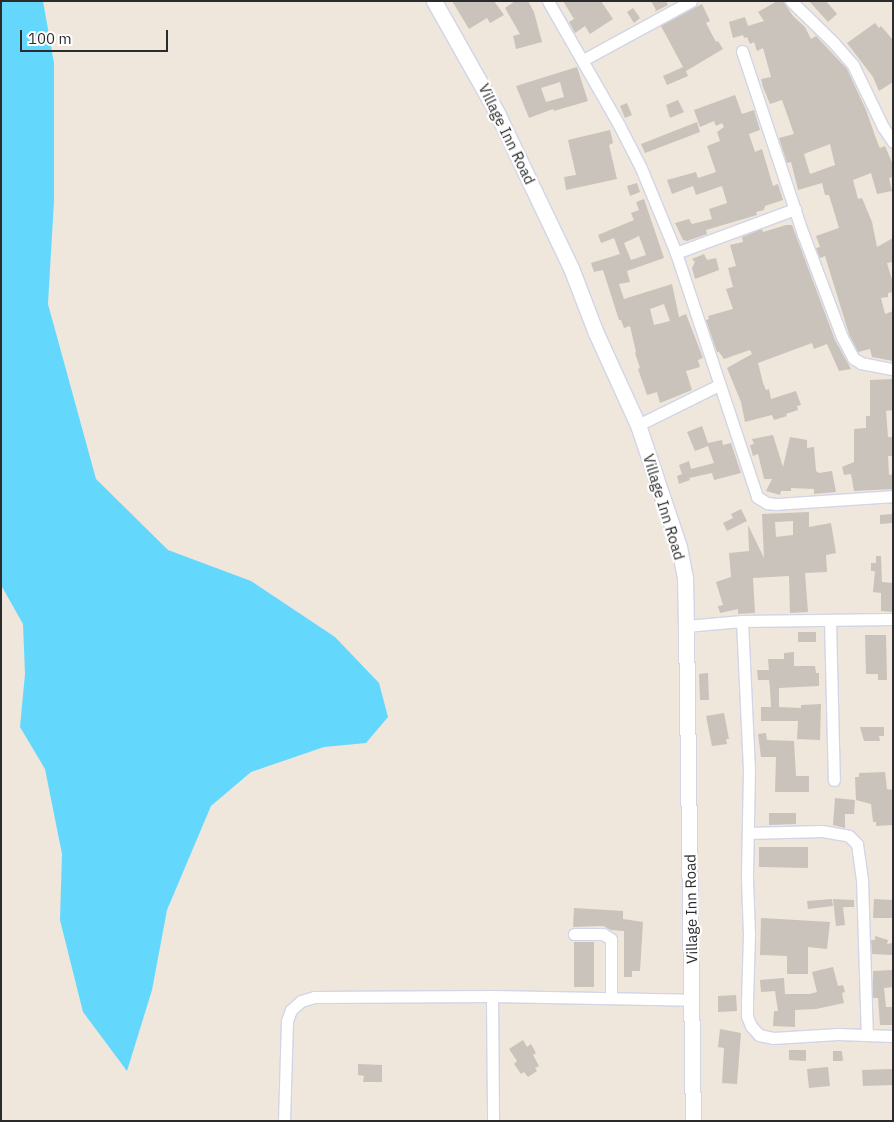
<!DOCTYPE html>
<html>
<head>
<meta charset="utf-8">
<style>
	body { margin:0 }
	#map { position:relative; width:894px; height:1122px; overflow:hidden; background:#efe6dc; font-family:"IBM Plex Sans",sans-serif }
	div>[style] { position:absolute }
	.water>* { inset:0; background:#64d8fc }
	.building>* { inset:0; background:#cac3bb }
	.roads { filter:drop-shadow(1px 0 #d1d5e6) drop-shadow(-1px 0 #d1d5e6) drop-shadow(0 1px #d1d5e6) drop-shadow(0 -1px #d1d5e6) }
	.minor>* { height:11px; margin:-5.5px; padding:0 5.5px; transform-origin:5.5px; border-radius:5.5px; background:#fff }
	.tertiary>* { height:15px; margin:-7.5px; padding:0 7.5px; transform-origin:7.5px; border-radius:7.5px; background:#fff }
	span { translate:-50% -50%; white-space:nowrap; text-align:center; line-height:1.15; -webkit-text-stroke:4.5px #fff; paint-order:stroke }
	.street-label { font-size:15px; color:#2b2b2b }
	.frame { position:absolute; inset:0; border:2px solid #2b2b2b; pointer-events:none }
	.scale { position:absolute; left:20px; top:30px; width:148px; height:22px; box-sizing:border-box; border:2px solid #2b2b2b; border-top:0; padding-left:6px; font-size:15px; line-height:18px; white-space:nowrap; color:#2b2b2b; -webkit-text-stroke:4px #fff; paint-order:stroke }
</style>
</head>
<body>
<div id="map">
	<div class="water">
		<div style="clip-path:polygon(1px 1px,43px 1px,54px 63px,54px 201px,48px 304px,96px 479px,168px 550px,251px 581px,335px 637px,379px 683px,388px 717px,366px 743px,324px 747px,251px 772px,211px 806px,167px 910px,152px 990px,127px 1071px,83px 1012px,60px 920px,62px 854px,45px 769px,20px 727px,25px 674px,23px 624px,1px 585px)"></div>
	</div>
	<div class="building">
		<div style="clip-path:polygon(452px 1px,494px 1px,504px 15px,490px 23px,487px 18px,469px 29px)"></div>
		<div style="clip-path:polygon(515px 1px,528px 1px,534px 12px,542px 42px,516px 49px,513px 36px,520px 34px,505px 8px)"></div>
		<div style="clip-path:polygon(563px 1px,601px 1px,613px 19px,590px 34px,585px 26px,575px 33px,569px 22px,574px 19px)"></div>
		<div style="clip-path:polygon(651px 1px,666px 1px,668px 5px,654px 12px,656px 10px)"></div>
		<div style="clip-path:polygon(evenodd,777px 1px,783px 1px,793px 16px,805px 27px,811px 39px,816px 36px,847px 69px,866px 110px,878px 144px,880px 148px,885px 146px,893px 165px,893px 177px,889px 178px,892px 191px,877px 194px,871px 173px,853px 180px,858px 199px,862px 198px,872px 222px,877px 247px,893px 238px,893px 262px,887px 263px,893px 283px,893px 292px,888px 293px,888px 297px,881px 298px,885px 314px,893px 311px,893px 361px,872px 357px,870px 349px,858px 352px,849px 334px,825px 256px,820px 258px,816px 248px,820px 247px,816px 236px,839px 228px,829px 195px,825px 195px,822px 183px,798px 190px,791px 162px,787px 163px,779px 138px,794px 134px,782px 100px,770px 104px,763px 87px,761px 79px,771px 77px,763px 48px,757px 51px,754px 42px,750px 44px,747px 37px,744px 38px,743px 35px,733px 38px,729px 22px,745px 17px,748px 26px,764px 21px,758px 12px,777px 1px,830px 144px,835px 165px,810px 174px,804px 154px,830px 144px)"></div>
		<div style="clip-path:polygon(809px 1px,826px 1px,837px 14px,828px 22px)"></div>
		<div style="clip-path:polygon(702px 4px,710px 21px,706px 23px,716px 42px,718px 41px,723px 49px,686px 71px,688px 76px,667px 85px,663px 76px,683px 67px,661px 26px)"></div>
		<div style="clip-path:polygon(633px 8px,640px 18px,634px 23px,627px 12px)"></div>
		<div style="clip-path:polygon(875px 23px,879px 28px,881px 26px,893px 40px,893px 82px,879px 91px,873px 77px,847px 43px)"></div>
		<div style="clip-path:polygon(evenodd,577px 67px,588px 101px,554px 111px,553px 109px,529px 118px,516px 86px,577px 67px,560px 82px,564px 97px,546px 102px,541px 88px,560px 82px)"></div>
		<div style="clip-path:polygon(735px 95px,742px 114px,754px 110px,760px 130px,749px 134px,755px 152px,762px 149px,773px 186px,778px 184px,783px 200px,765px 206px,764px 210px,756px 212px,757px 215px,706px 230px,707px 234px,687px 241px,683px 240px,675px 223px,689px 219px,692px 224px,712px 219px,709px 209px,727px 203px,722px 186px,696px 195px,693px 186px,672px 194px,667px 180px,696px 172px,698px 178px,716px 172px,707px 146px,720px 141px,717px 132px,724px 127px,722px 123px,716px 126px,714px 121px,700px 127px,694px 110px)"></div>
		<div style="clip-path:polygon(678px 100px,684px 112px,670px 118px,666px 105px)"></div>
		<div style="clip-path:polygon(627px 103px,632px 115px,625px 118px,620px 106px)"></div>
		<div style="clip-path:polygon(697px 122px,700px 132px,645px 153px,641px 144px)"></div>
		<div style="clip-path:polygon(610px 130px,613px 143px,609px 145px,617px 179px,566px 190px,564px 177px,576px 175px,568px 140px)"></div>
		<div style="clip-path:polygon(637px 183px,640px 192px,630px 196px,627px 186px)"></div>
		<div style="clip-path:polygon(evenodd,644px 199px,664px 258px,627px 271px,630px 282px,619px 284px,624px 299px,672px 284px,679px 317px,686px 314px,703px 358px,698px 360px,700px 367px,686px 371px,692px 390px,660px 403px,657px 392px,647px 395px,638px 369px,640px 368px,635px 353px,636px 352px,630px 326px,624px 328px,621px 320px,619px 320px,603px 270px,594px 272px,591px 263px,620px 254px,614px 238px,601px 243px,598px 235px,634px 220px,631px 213px,639px 210px,636px 202px,644px 199px,639px 236px,646px 255px,631px 260px,624px 243px,639px 236px,644px 199px,664px 304px,670px 321px,654px 325px,650px 309px,664px 304px)"></div>
		<div style="clip-path:polygon(786px 225px,792px 225px,835px 340px,851px 369px,839px 371px,827px 344px,814px 349px,812px 343px,758px 363px,763px 383px,766px 390px,769px 389px,771px 399px,796px 391px,801px 405px,797px 406px,798px 410px,786px 414px,787px 416px,774px 420px,772px 415px,745px 422px,741px 402px,727px 368px,752px 354px,750px 350px,724px 359px,719px 352px,717px 352px,706px 320px,709px 319px,708px 316px,733px 309px,726px 289px,733px 287px,728px 268px,736px 266px,730px 245px,743px 242px,742px 237px,762px 229px,763px 232px)"></div>
		<div style="clip-path:polygon(704px 254px,707px 260px,716px 258px,719px 270px,695px 279px,692px 268px,695px 262px,692px 259px)"></div>
		<div style="clip-path:polygon(893px 379px,893px 410px,886px 411px,888px 437px,893px 437px,893px 456px,888px 456px,889px 475px,893px 474px,893px 489px,854px 491px,851px 474px,844px 475px,842px 467px,854px 462px,854px 429px,866px 428px,866px 416px,870px 416px,870px 380px)"></div>
		<div style="clip-path:polygon(702px 426px,708px 443px,722px 440px,723px 445px,731px 443px,741px 473px,714px 480px,712px 473px,689px 478px,690px 480px,679px 484px,677px 476px,682px 474px,679px 465px,689px 461px,691px 469px,714px 463px,708px 446px,695px 451px,687px 432px)"></div>
		<div style="clip-path:polygon(773px 435px,783px 467px,790px 437px,807px 440px,807px 448px,814px 447px,816px 471px,819px 473px,832px 471px,836px 492px,814px 494px,814px 489px,791px 488px,791px 491px,781px 491px,780px 495px,766px 491px,772px 479px,764px 479px,758px 454px,753px 456px,750px 445px,754px 444px,752px 439px)"></div>
		<div style="clip-path:polygon(741px 509px,747px 521px,727px 531px,723px 523px,733px 518px,731px 514px)"></div>
		<div style="clip-path:polygon(evenodd,809px 512px,809px 527px,831px 523px,836px 553px,826px 555px,827px 572px,805px 573px,808px 612px,790px 613px,789px 576px,753px 578px,755px 613px,738px 614px,738px 609px,720px 613px,718px 606px,723px 605px,716px 582px,731px 577px,729px 553px,749px 551px,748px 525px,764px 558px,762px 514px,809px 512px,793px 521px,793px 535px,776px 537px,775px 522px,793px 521px)"></div>
		<div style="clip-path:polygon(893px 514px,893px 523px,880px 524px,880px 515px)"></div>
		<div style="clip-path:polygon(876px 556px,881px 556px,882px 582px,893px 583px,893px 612px,881px 611px,881px 593px,873px 592px,875px 571px,871px 571px,871px 563px,876px 563px)"></div>
		<div style="clip-path:polygon(798px 632px,816px 632px,816px 642px,798px 642px)"></div>
		<div style="clip-path:polygon(865px 635px,886px 635px,887px 680px,878px 680px,878px 674px,866px 674px)"></div>
		<div style="clip-path:polygon(794px 652px,794px 666px,815px 666px,816px 673px,819px 673px,819px 686px,779px 688px,779px 707px,801px 708px,801px 705px,821px 704px,820px 740px,797px 739px,798px 721px,761px 721px,761px 707px,771px 707px,770px 689px,769px 680px,758px 680px,757px 670px,769px 670px,768px 659px,784px 659px,784px 653px)"></div>
		<div style="clip-path:polygon(708px 673px,709px 700px,700px 700px,699px 674px)"></div>
		<div style="clip-path:polygon(724px 713px,729px 739px,726px 739px,727px 744px,712px 746px,706px 716px)"></div>
		<div style="clip-path:polygon(860px 727px,884px 727px,884px 736px,879px 736px,880px 741px,864px 741px)"></div>
		<div style="clip-path:polygon(766px 733px,767px 740px,794px 741px,796px 776px,809px 776px,809px 792px,775px 792px,776px 757px,761px 757px,758px 734px)"></div>
		<div style="clip-path:polygon(885px 772px,887px 789px,893px 790px,892px 825px,876px 826px,876px 822px,873px 822px,871px 804px,856px 800px,855px 777px,859px 777px,859px 773px)"></div>
		<div style="clip-path:polygon(835px 798px,855px 800px,854px 814px,845px 814px,845px 828px,833px 825px)"></div>
		<div style="clip-path:polygon(769px 813px,796px 813px,796px 824px,769px 825px)"></div>
		<div style="clip-path:polygon(759px 847px,808px 847px,808px 868px,759px 867px)"></div>
		<div style="clip-path:polygon(832px 899px,833px 906px,808px 909px,807px 901px)"></div>
		<div style="clip-path:polygon(833px 899px,854px 900px,854px 907px,843px 907px,845px 925px,836px 926px)"></div>
		<div style="clip-path:polygon(874px 899px,893px 900px,893px 918px,873px 918px)"></div>
		<div style="clip-path:polygon(574px 908px,623px 911px,623px 919px,643px 922px,640px 971px,632px 971px,632px 977px,624px 977px,624px 931px,611px 930px,603px 926px,573px 927px)"></div>
		<div style="clip-path:polygon(761px 918px,830px 922px,827px 949px,808px 947px,808px 974px,787px 974px,787px 956px,760px 955px)"></div>
		<div style="clip-path:polygon(875px 936px,888px 940px,887px 944px,893px 943px,893px 955px,872px 954px,871px 940px,875px 940px)"></div>
		<div style="clip-path:polygon(574px 942px,594px 942px,594px 987px,574px 987px)"></div>
		<div style="clip-path:polygon(833px 967px,838px 986px,843px 985px,845px 992px,842px 993px,844px 1003px,816px 1009px,795px 1010px,795px 1027px,773px 1026px,774px 1011px,778px 1011px,775px 991px,761px 992px,760px 980px,784px 978px,785px 994px,809px 994px,817px 992px,812px 972px)"></div>
		<div style="clip-path:polygon(893px 970px,893px 987px,884px 988px,886px 1007px,893px 1007px,893px 1025px,880px 1025px,878px 998px,873px 998px,873px 971px)"></div>
		<div style="clip-path:polygon(736px 995px,737px 1011px,718px 1012px,718px 996px)"></div>
		<div style="clip-path:polygon(720px 1029px,741px 1033px,737px 1084px,722px 1083px,724px 1048px,718px 1047px)"></div>
		<div style="clip-path:polygon(523px 1040px,527px 1047px,531px 1044px,536px 1053px,533px 1055px,539px 1066px,535px 1068px,537px 1071px,528px 1077px,524px 1072px,521px 1074px,514px 1064px,517px 1061px,509px 1049px)"></div>
		<div style="clip-path:polygon(789px 1050px,806px 1050px,806px 1061px,789px 1060px)"></div>
		<div style="clip-path:polygon(833px 1051px,842px 1051px,843px 1061px,833px 1061px)"></div>
		<div style="clip-path:polygon(358px 1064px,382px 1065px,382px 1082px,363px 1082px,364px 1076px,358px 1075px)"></div>
		<div style="clip-path:polygon(828px 1067px,830px 1086px,809px 1088px,807px 1069px)"></div>
		<div style="clip-path:polygon(893px 1069px,893px 1085px,863px 1086px,862px 1070px)"></div>
	</div>
	<div class="roads">
		<div class="minor">
			<div style="left:548px;top:1px;width:143px;rotate:60.2deg"></div>
			<div style="left:619px;top:125px;width:48px;rotate:62.9deg"></div>
			<div style="left:641px;top:168px;width:92px;rotate:67.6deg"></div>
			<div style="left:676px;top:253px;width:257px;rotate:71.6deg"></div>
			<div style="left:757px;top:497px;width:12px;rotate:31deg"></div>
			<div style="left:767px;top:503px;width:9px;rotate:6deg"></div>
			<div style="left:776px;top:504px;width:117px;rotate:-3.9deg"></div>
			<div style="left:791px;top:1px;width:60px;rotate:44.3deg"></div>
			<div style="left:834px;top:43px;width:29px;rotate:49deg"></div>
			<div style="left:853px;top:65px;width:69px;rotate:64.2deg"></div>
			<div style="left:883px;top:127px;width:18px;rotate:56deg"></div>
			<div style="left:742px;top:51px;width:193px;rotate:71.6deg"></div>
			<div style="left:803px;top:234px;width:110px;rotate:69.3deg"></div>
			<div style="left:842px;top:337px;width:24px;rotate:62deg"></div>
			<div style="left:853px;top:358px;width:9px;rotate:32deg"></div>
			<div style="left:861px;top:363px;width:33px;rotate:11deg"></div>
			<div style="left:583px;top:60px;width:123px;rotate:-28.6deg"></div>
			<div style="left:676px;top:253px;width:127px;rotate:-20.3deg"></div>
			<div style="left:638px;top:425px;width:90px;rotate:-26.3deg"></div>
			<div style="left:742px;top:621px;width:151px;rotate:-0.8deg"></div>
			<div style="left:830px;top:621px;width:159px;rotate:88.6deg"></div>
			<div style="left:686px;top:626px;width:56px;rotate:-5.1deg"></div>
			<div style="left:742px;top:621px;width:149px;rotate:87.3deg"></div>
			<div style="left:749px;top:770px;width:108px;rotate:91.1deg"></div>
			<div style="left:747px;top:878px;width:56px;rotate:88deg"></div>
			<div style="left:749px;top:934px;width:66px;rotate:91.7deg"></div>
			<div style="left:747px;top:1000px;width:16px;rotate:90deg"></div>
			<div style="left:747px;top:1016px;width:11px;rotate:68deg"></div>
			<div style="left:751px;top:1026px;width:12px;rotate:48deg"></div>
			<div style="left:759px;top:1035px;width:14px;rotate:12deg"></div>
			<div style="left:773px;top:1038px;width:65px;rotate:-3.5deg"></div>
			<div style="left:838px;top:1034px;width:55px;rotate:2.1deg"></div>
			<div style="left:748px;top:833px;width:74px;rotate:-1.5deg"></div>
			<div style="left:822px;top:831px;width:27px;rotate:10deg"></div>
			<div style="left:849px;top:836px;width:11px;rotate:45deg"></div>
			<div style="left:857px;top:844px;width:35px;rotate:82deg"></div>
			<div style="left:862px;top:879px;width:156px;rotate:88.2deg"></div>
			<div style="left:574px;top:934px;width:29px"></div>
			<div style="left:603px;top:934px;width:9px;rotate:32deg"></div>
			<div style="left:611px;top:939px;width:59px;rotate:90deg"></div>
			<div style="left:492px;top:996px;width:125px;rotate:89.5deg"></div>
			<div style="left:284px;top:1121px;width:100px;rotate:-88.3deg"></div>
			<div style="left:287px;top:1021px;width:12px;rotate:-70deg"></div>
			<div style="left:291px;top:1010px;width:13px;rotate:-42deg"></div>
			<div style="left:301px;top:1001px;width:14px;rotate:-17deg"></div>
			<div style="left:314px;top:997px;width:178px;rotate:-0.3deg"></div>
			<div style="left:492px;top:996px;width:201px;rotate:1.1deg"></div>
		</div>
		<div class="tertiary">
			<div style="left:434px;top:1px;width:129px;rotate:60.6deg"></div>
			<div style="left:497px;top:113px;width:172px;rotate:64.5deg"></div>
			<div style="left:571px;top:268px;width:70px;rotate:69deg"></div>
			<div style="left:596px;top:333px;width:101px;rotate:65.5deg"></div>
			<div style="left:638px;top:425px;width:129px;rotate:71.4deg"></div>
			<div style="left:679px;top:547px;width:32px;rotate:79deg"></div>
			<div style="left:685px;top:578px;width:48px;rotate:88.8deg"></div>
			<div style="left:686px;top:626px;width:495px;rotate:89.2deg"></div>
		</div>
	</div>
	<div class="street-label">
		<span style="left:507px;top:134px;rotate:64deg">Village Inn Road</span>
		<span style="left:664px;top:507px;rotate:73deg">Village Inn Road</span>
		<span style="left:691px;top:909px;rotate:-91deg">Village Inn Road</span>
	</div>
	<div class="frame"></div>
	<div class="scale">100 m</div>
</div>
</body>
</html>
